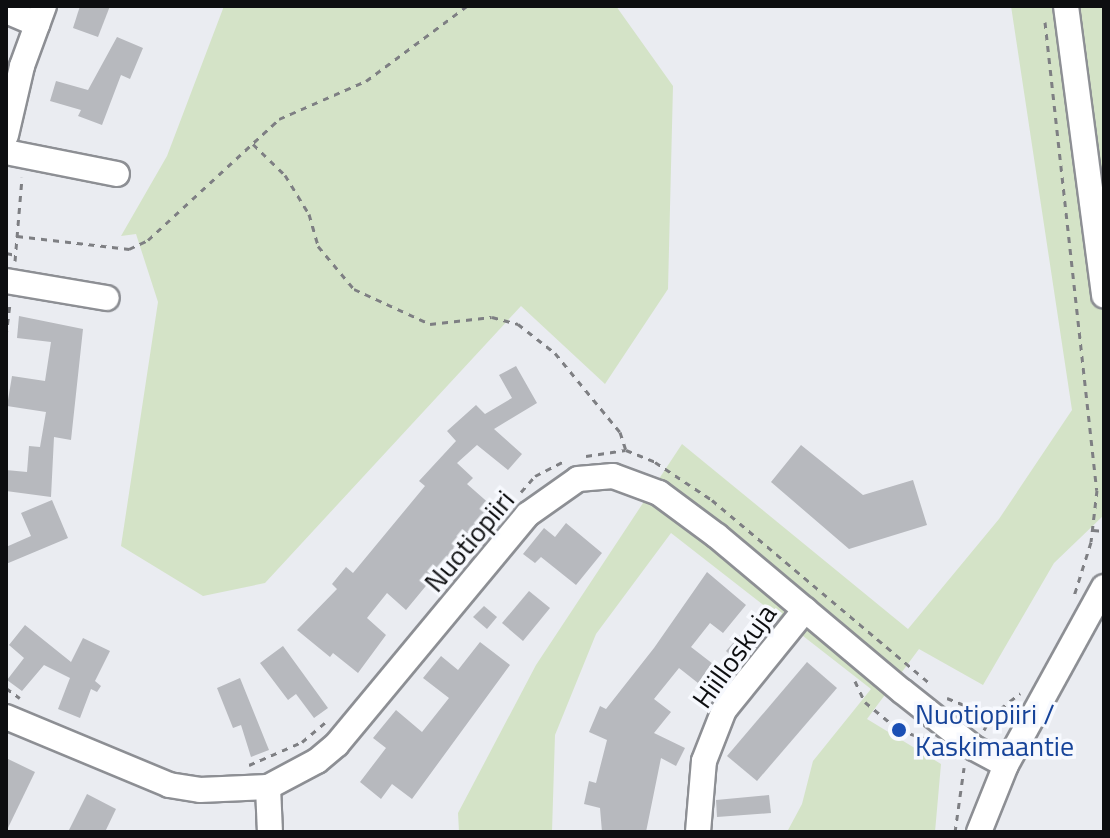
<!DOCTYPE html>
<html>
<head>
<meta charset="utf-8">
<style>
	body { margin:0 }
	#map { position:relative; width:1110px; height:838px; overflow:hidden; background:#eaecf1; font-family:"Titillium Web",sans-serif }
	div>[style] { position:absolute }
	.green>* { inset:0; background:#d4e3c7 }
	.building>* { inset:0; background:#b7b9be }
	.path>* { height:3px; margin-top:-1.5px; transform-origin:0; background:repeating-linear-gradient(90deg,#7e7f83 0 6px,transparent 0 12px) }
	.roads { filter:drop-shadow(2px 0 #8d8f94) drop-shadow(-2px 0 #8d8f94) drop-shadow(0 2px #8d8f94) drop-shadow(0 -2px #8d8f94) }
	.minor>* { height:24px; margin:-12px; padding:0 12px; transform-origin:12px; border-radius:12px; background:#fff }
	.dots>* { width:22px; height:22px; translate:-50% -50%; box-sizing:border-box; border:4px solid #f7f9fe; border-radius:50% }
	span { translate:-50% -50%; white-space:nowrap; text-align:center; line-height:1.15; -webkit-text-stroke:7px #f7f9fe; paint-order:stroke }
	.street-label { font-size:28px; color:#0d0e10 }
	.transit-label { font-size:28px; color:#164399 }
	.left { translate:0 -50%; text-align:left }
	.frame { position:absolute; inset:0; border:8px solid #0d0e10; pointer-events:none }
</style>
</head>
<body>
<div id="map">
	<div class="green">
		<div style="clip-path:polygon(224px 6px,616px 6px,673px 86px,668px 289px,605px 384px,521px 306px,265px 583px,203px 596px,121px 546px,158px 302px,136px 234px,121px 236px,167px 156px)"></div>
		<div style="clip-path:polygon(1011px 6px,1104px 6px,1104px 515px,1054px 563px,983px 685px,919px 649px,867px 719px,941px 764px,935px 832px,787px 832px,802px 804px,813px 761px,871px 689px,671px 533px,596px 634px,555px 735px,552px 832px,459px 832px,458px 813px,536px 665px,682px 444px,908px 629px,999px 519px,1072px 410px)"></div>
	</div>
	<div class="building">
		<div style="clip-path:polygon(80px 6px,110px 6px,98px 37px,73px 28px)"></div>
		<div style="clip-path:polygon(117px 37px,143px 48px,130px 79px,121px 75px,102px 125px,78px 116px,81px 110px,50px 101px,56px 81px,88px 90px)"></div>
		<div style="clip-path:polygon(19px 316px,83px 329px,71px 440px,54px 437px,51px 497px,6px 491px,6px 470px,27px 472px,29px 446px,40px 447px,46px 412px,7px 406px,12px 376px,45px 381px,51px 342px,17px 338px)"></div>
		<div style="clip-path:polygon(516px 366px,537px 403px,494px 429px,522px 454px,508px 470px,477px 445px,457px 463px,473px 478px,467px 484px,492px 506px,406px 610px,387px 593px,367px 618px,386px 635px,358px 673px,333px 653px,330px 657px,297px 630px,337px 589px,332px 584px,346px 567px,353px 573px,425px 486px,419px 481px,456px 441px,447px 431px,476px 405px,485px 414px,512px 398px,499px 375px)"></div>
		<div style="clip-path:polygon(801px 445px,863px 495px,913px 480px,927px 525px,849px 549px,771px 482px)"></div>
		<div style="clip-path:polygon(52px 500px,68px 538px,6px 564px,6px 547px,31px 536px,21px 513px)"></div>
		<div style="clip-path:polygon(566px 523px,602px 553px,576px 585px,541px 557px,535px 563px,523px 554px,544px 528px,555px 537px)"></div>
		<div style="clip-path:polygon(707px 572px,746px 605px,723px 633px,710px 623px,691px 647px,713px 664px,698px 683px,679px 668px,654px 699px,671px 712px,654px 733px,685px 748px,676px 766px,661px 758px,646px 832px,602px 832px,600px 808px,584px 804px,589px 781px,596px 783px,607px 740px,589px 732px,600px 706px,606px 709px,654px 648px)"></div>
		<div style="clip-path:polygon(529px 591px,550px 608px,523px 641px,502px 623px)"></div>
		<div style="clip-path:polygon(484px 606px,497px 617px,487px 629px,473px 617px)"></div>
		<div style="clip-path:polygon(25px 625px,71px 662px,83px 638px,110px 651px,95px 681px,101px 686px,97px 692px,91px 689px,80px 718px,58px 709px,70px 678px,44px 665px,22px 691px,7px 680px,24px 658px,9px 645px)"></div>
		<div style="clip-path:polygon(741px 634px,754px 646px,739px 663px,726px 651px)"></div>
		<div style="clip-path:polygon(480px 642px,510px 665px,412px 799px,392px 784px,381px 799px,360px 782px,386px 748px,373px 738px,396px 710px,422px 732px,449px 698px,423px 678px,441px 656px,458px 670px)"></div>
		<div style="clip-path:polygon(283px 646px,328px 708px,314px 718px,296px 694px,288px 700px,260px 663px)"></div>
		<div style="clip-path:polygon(807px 662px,837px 688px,757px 781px,727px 756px)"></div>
		<div style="clip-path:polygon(240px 678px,269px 750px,251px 757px,241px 725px,233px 728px,217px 688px)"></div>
		<div style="clip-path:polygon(6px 758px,35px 772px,6px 832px)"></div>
		<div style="clip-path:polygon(87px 794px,116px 809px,105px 832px,68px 832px)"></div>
		<div style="clip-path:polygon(769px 795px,771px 813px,717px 817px,716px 800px)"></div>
	</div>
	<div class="path">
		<div style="left:1045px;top:22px;width:471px;rotate:83.7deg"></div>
		<div style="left:1097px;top:490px;width:52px;rotate:96.6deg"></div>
		<div style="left:1091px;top:542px;width:57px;rotate:107.5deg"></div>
		<div style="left:253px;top:144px;width:45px;rotate:44.1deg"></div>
		<div style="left:285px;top:175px;width:46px;rotate:58.4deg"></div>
		<div style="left:309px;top:214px;width:33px;rotate:74deg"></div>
		<div style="left:318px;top:246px;width:56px;rotate:50.1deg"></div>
		<div style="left:354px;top:289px;width:84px;rotate:24.7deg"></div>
		<div style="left:430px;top:324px;width:62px;rotate:-6.4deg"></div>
		<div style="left:492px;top:317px;width:27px;rotate:15deg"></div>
		<div style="left:518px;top:324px;width:47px;rotate:38.1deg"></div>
		<div style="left:555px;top:353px;width:102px;rotate:50.6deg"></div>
		<div style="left:620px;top:432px;width:19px;rotate:72deg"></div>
		<div style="left:17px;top:236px;width:113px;rotate:6.6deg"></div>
		<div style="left:129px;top:249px;width:21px;rotate:-25deg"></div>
		<div style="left:148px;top:240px;width:178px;rotate:-42.7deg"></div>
		<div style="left:279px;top:119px;width:95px;rotate:-23.6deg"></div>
		<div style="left:366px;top:81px;width:126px;rotate:-36.6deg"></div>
		<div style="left:6px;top:253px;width:10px;rotate:11deg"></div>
		<div style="left:15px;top:261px;width:84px;rotate:-85.2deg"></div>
		<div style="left:6px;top:336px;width:32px;rotate:-83deg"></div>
		<div style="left:586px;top:456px;width:40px;rotate:-8.5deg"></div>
		<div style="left:626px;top:450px;width:31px;rotate:22deg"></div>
		<div style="left:655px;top:462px;width:69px;rotate:33.7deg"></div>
		<div style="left:712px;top:500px;width:284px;rotate:40.1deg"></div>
		<div style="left:521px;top:492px;width:21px;rotate:-49deg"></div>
		<div style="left:535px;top:476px;width:31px;rotate:-27deg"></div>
		<div style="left:1093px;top:530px;width:11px;rotate:5deg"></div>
		<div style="left:855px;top:681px;width:23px;rotate:65deg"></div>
		<div style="left:865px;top:702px;width:44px;rotate:39.5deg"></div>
		<div style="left:899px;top:730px;width:28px;rotate:18deg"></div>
		<div style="left:6px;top:688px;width:17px;rotate:36deg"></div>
		<div style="left:947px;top:698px;width:48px;rotate:22.2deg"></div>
		<div style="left:984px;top:730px;width:16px;rotate:-63deg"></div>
		<div style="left:991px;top:716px;width:37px;rotate:-38deg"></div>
		<div style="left:249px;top:765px;width:58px;rotate:-23.5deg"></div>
		<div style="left:302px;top:742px;width:30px;rotate:-40deg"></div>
		<div style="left:955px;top:832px;width:65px;rotate:-82deg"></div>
	</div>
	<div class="roads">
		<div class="minor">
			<div style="left:1066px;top:6px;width:292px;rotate:82.5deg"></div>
			<div style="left:6px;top:11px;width:34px;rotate:23deg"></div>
			<div style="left:6px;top:135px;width:71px;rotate:-76.9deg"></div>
			<div style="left:22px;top:66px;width:64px;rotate:-69.9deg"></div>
			<div style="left:6px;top:152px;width:113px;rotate:11.2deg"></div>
			<div style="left:6px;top:281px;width:102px;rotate:9.6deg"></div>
			<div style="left:6px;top:717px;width:177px;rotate:22.6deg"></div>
			<div style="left:169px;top:785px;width:31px;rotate:9deg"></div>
			<div style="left:200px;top:790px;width:68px;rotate:-2.5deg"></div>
			<div style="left:268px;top:787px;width:55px;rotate:-28deg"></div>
			<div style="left:317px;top:761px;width:26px;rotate:-40deg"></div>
			<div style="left:337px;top:744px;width:298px;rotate:-50.3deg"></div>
			<div style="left:527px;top:515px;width:62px;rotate:-35.2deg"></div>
			<div style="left:578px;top:479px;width:35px;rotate:-5deg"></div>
			<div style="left:613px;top:476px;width:49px;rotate:20.3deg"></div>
			<div style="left:659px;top:493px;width:72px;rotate:36.6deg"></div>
			<div style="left:717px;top:536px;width:241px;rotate:40deg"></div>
			<div style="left:902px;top:691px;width:92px;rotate:38.4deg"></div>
			<div style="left:974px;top:748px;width:36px;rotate:28deg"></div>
			<div style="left:268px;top:787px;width:45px;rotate:87.5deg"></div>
			<div style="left:698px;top:832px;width:71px;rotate:-85.2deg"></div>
			<div style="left:704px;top:761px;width:55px;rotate:-68.6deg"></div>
			<div style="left:724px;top:710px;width:129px;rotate:-51deg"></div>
			<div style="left:979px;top:832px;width:72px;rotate:-68.1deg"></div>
			<div style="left:1006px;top:765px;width:203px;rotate:-61.2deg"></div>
		</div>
	</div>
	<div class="dots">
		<div style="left:899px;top:730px;background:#1a4fb4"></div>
	</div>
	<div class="street-label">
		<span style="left:469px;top:541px;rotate:-50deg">Nuotiopiiri</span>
		<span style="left:734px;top:656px;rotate:-54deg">Hiilloskuja</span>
	</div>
	<div class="transit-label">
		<span class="left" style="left:915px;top:730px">Nuotiopiiri /<br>Kaskimaantie</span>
	</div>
	<div class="frame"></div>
</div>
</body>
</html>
